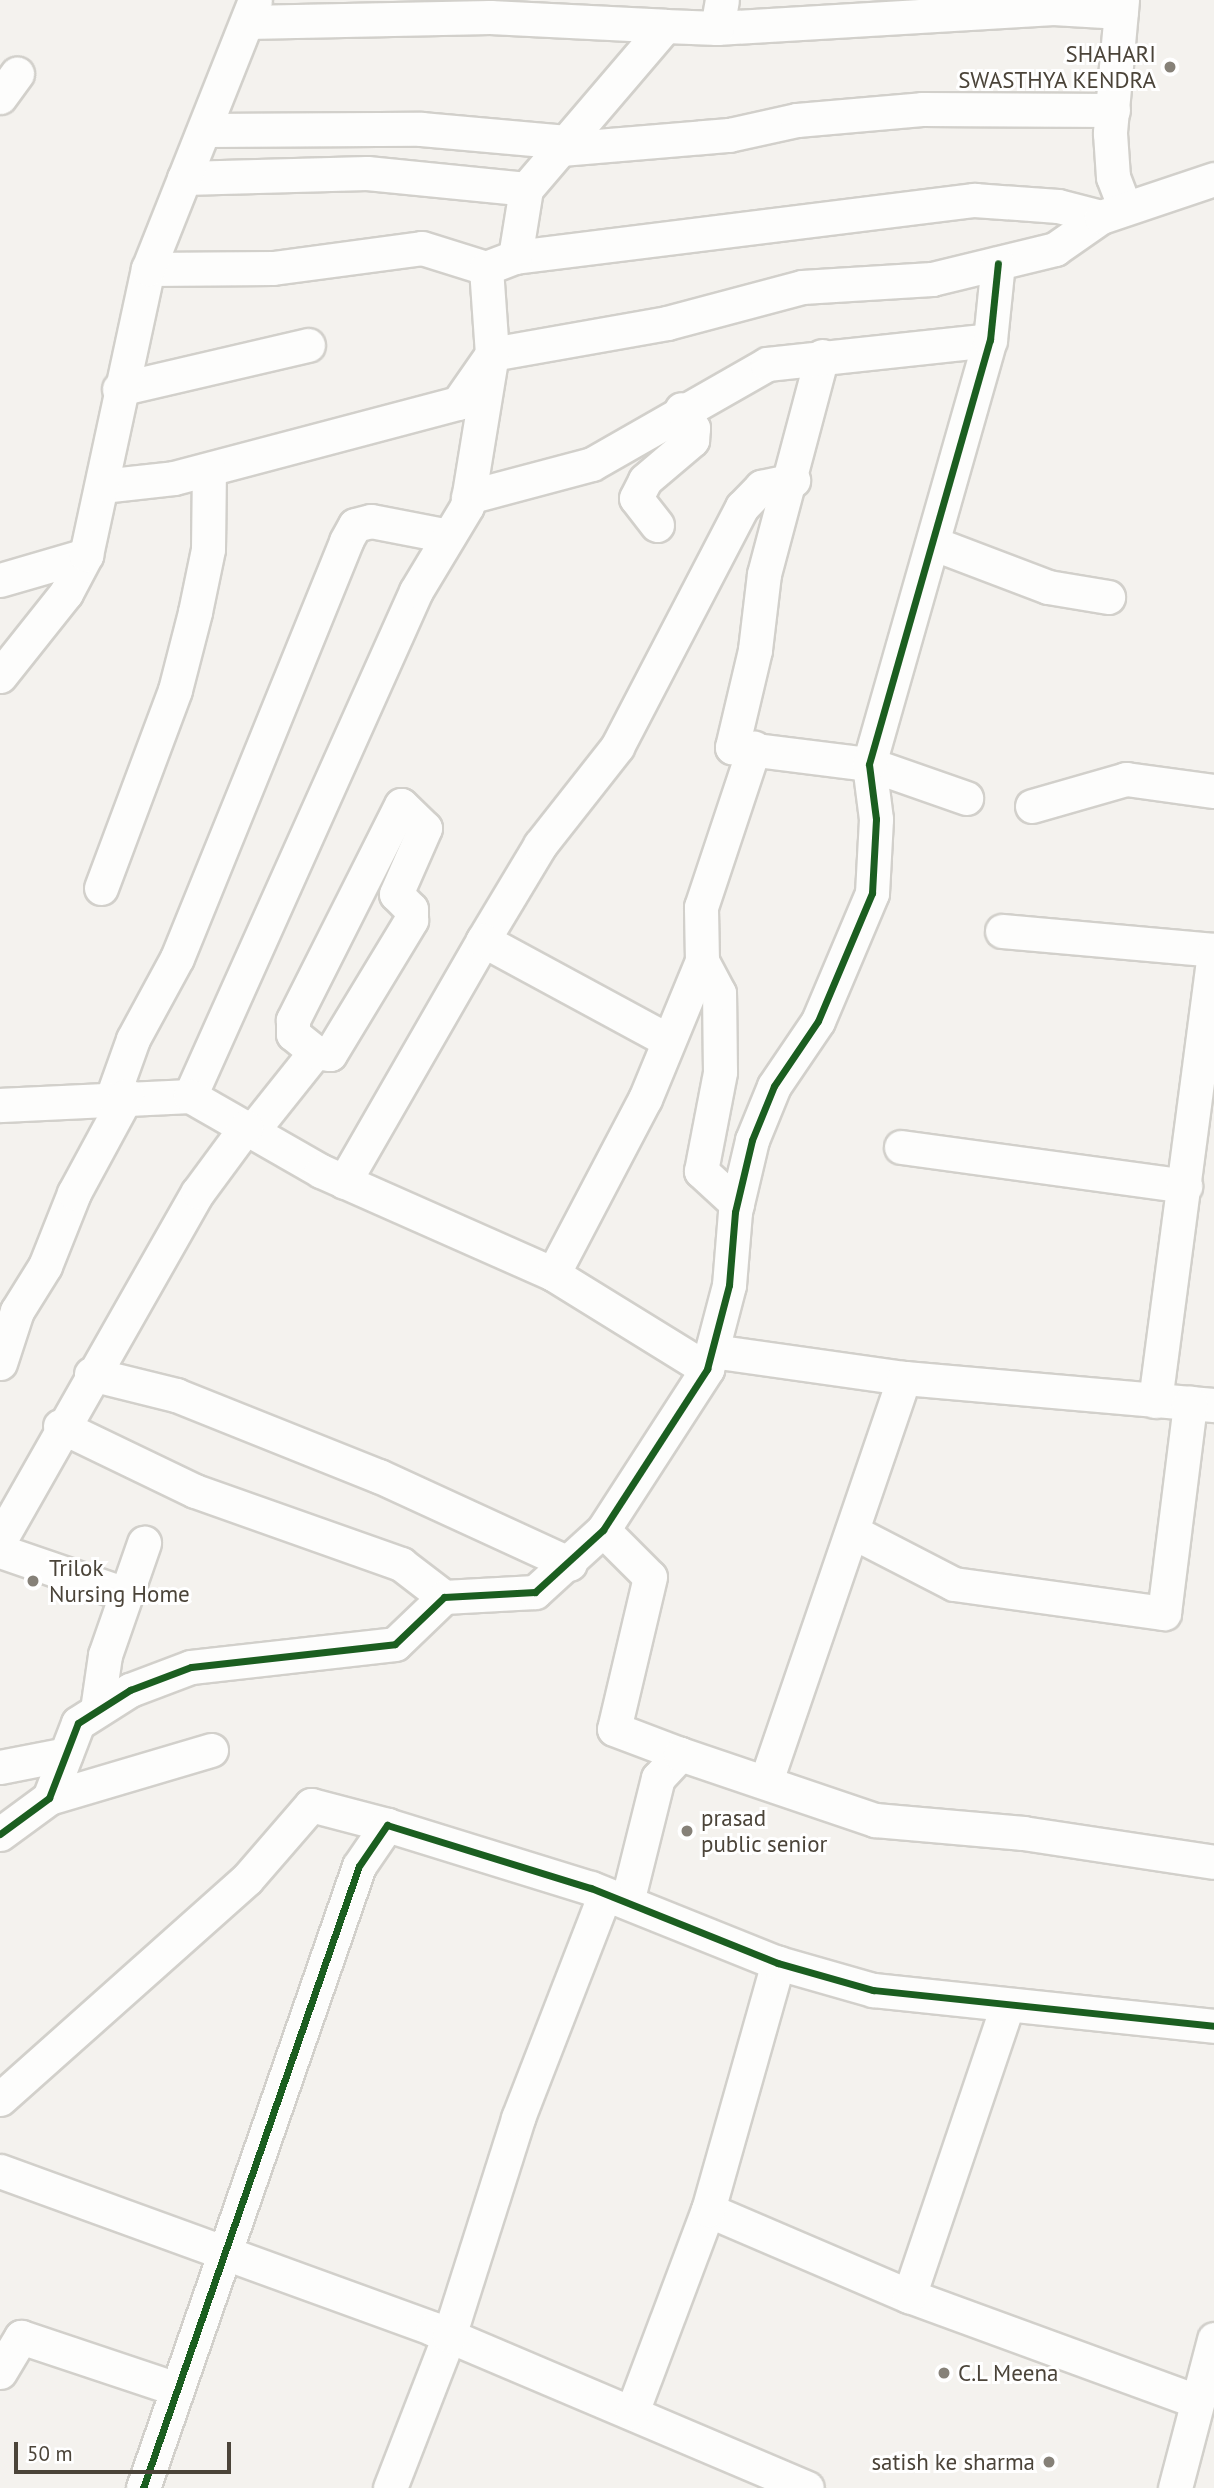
<!DOCTYPE html>
<html>
<head>
<meta charset="utf-8">
<style>
	body { margin:0 }
	#map { position:relative; width:1214px; height:2488px; overflow:hidden; background:#f4f2ee; font-family:"PT Sans",sans-serif }
	div>[style] { position:absolute }
	.roads { filter:drop-shadow(2px 0 #d2d0cb) drop-shadow(-2px 0 #d2d0cb) drop-shadow(0 2px #d2d0cb) drop-shadow(0 -2px #d2d0cb) }
	.minor>* { height:33px; margin:-16.5px; padding:0 16.5px; transform-origin:16.5px; border-radius:16.5px; background:#fdfdfc }
	.cycleway>* { height:7px; margin:-3.5px; padding:0 3.5px; transform-origin:3.5px; border-radius:3.5px; background:#1b5e20 }
	.dots>* { width:19px; height:19px; translate:-50% -50%; box-sizing:border-box; border:4px solid #fff; border-radius:50% }
	span { translate:-50% -50%; white-space:nowrap; text-align:center; line-height:1.15; -webkit-text-stroke:6px #fff; paint-order:stroke }
	.poi-label { font-size:23px; color:#4b4439 }
	.right { translate:-100% -50%; text-align:right }
	.left { translate:0 -50%; text-align:left }
	.scale { position:absolute; left:14px; top:2442px; width:217px; height:32px; box-sizing:border-box; border:4px solid #4b4439; border-top:0; padding-left:9px; font-size:21px; line-height:24px; white-space:nowrap; color:#4b4439; -webkit-text-stroke:5px #fff; paint-order:stroke }
</style>
</head>
<body>
<div id="map">
	<div class="roads">
		<div class="minor">
			<div style="left:1122px;top:0;width:134px;rotate:95.2deg"></div>
			<div style="left:1110px;top:133px;width:44px;rotate:86.1deg"></div>
			<div style="left:1113px;top:177px;width:33px;rotate:69deg"></div>
			<div style="left:247px;top:22px;width:243px;rotate:-1.2deg"></div>
			<div style="left:490px;top:17px;width:175px;rotate:2.9deg"></div>
			<div style="left:717px;top:28px;width:337px;rotate:-3.4deg"></div>
			<div style="left:1053px;top:8px;width:68px;rotate:3.4deg"></div>
			<div style="left:0;top:97px;width:29px;rotate:-54deg"></div>
			<div style="left:204px;top:130px;width:217px;rotate:-0.3deg"></div>
			<div style="left:421px;top:129px;width:146px;rotate:5.1deg"></div>
			<div style="left:561px;top:149px;width:169px;rotate:-4.8deg"></div>
			<div style="left:729px;top:135px;width:70px;rotate:-12.4deg"></div>
			<div style="left:797px;top:120px;width:125px;rotate:-5deg"></div>
			<div style="left:922px;top:109px;width:191px;rotate:0.3deg"></div>
			<div style="left:184px;top:178px;width:183px;rotate:-1.6deg"></div>
			<div style="left:367px;top:173px;width:160px;rotate:5.7deg"></div>
			<div style="left:515px;top:257px;width:463px;rotate:-7.1deg"></div>
			<div style="left:974px;top:200px;width:84px;rotate:4.1deg"></div>
			<div style="left:1058px;top:206px;width:44px;rotate:14.3deg"></div>
			<div style="left:148px;top:269px;width:125px;rotate:-0.5deg"></div>
			<div style="left:273px;top:268px;width:150px;rotate:-7.6deg"></div>
			<div style="left:422px;top:248px;width:67px;rotate:17.4deg"></div>
			<div style="left:822px;top:356px;width:226px;rotate:104.9deg"></div>
			<div style="left:764px;top:574px;width:77px;rotate:96.8deg"></div>
			<div style="left:755px;top:650px;width:100px;rotate:103.3deg"></div>
			<div style="left:732px;top:747px;width:138px;rotate:7.1deg"></div>
			<div style="left:869px;top:764px;width:103px;rotate:19.3deg"></div>
			<div style="left:119px;top:389px;width:194px;rotate:-13.1deg"></div>
			<div style="left:102px;top:486px;width:72px;rotate:-6.3deg"></div>
			<div style="left:174px;top:478px;width:294px;rotate:-14.8deg"></div>
			<div style="left:458px;top:403px;width:60px;rotate:-55.2deg"></div>
			<div style="left:492px;top:354px;width:178px;rotate:-10deg"></div>
			<div style="left:667px;top:323px;width:140px;rotate:-14.9deg"></div>
			<div style="left:802px;top:287px;width:130px;rotate:-3.5deg"></div>
			<div style="left:932px;top:279px;width:127px;rotate:-13.7deg"></div>
			<div style="left:1055px;top:249px;width:56px;rotate:-34.8deg"></div>
			<div style="left:1101px;top:217px;width:119px;rotate:-18.6deg"></div>
			<div style="left:468px;top:497px;width:128px;rotate:-14.9deg"></div>
			<div style="left:592px;top:464px;width:202px;rotate:-29.7deg"></div>
			<div style="left:767px;top:364px;width:224px;rotate:-6.1deg"></div>
			<div style="left:657px;top:525px;width:34px;rotate:-128deg"></div>
			<div style="left:636px;top:498px;width:20px;rotate:-63deg"></div>
			<div style="left:645px;top:480px;width:62px;rotate:-40.4deg"></div>
			<div style="left:692px;top:440px;width:12px;rotate:-85deg"></div>
			<div style="left:693px;top:428px;width:22px;rotate:-122deg"></div>
			<div style="left:935px;top:544px;width:121px;rotate:20.8deg"></div>
			<div style="left:1048px;top:587px;width:61px;rotate:9.5deg"></div>
			<div style="left:0;top:580px;width:90px;rotate:-16.2deg"></div>
			<div style="left:0;top:676px;width:106px;rotate:-51.5deg"></div>
			<div style="left:66px;top:593px;width:43px;rotate:-62.2deg"></div>
			<div style="left:86px;top:555px;width:293px;rotate:-77.8deg"></div>
			<div style="left:148px;top:269px;width:289px;rotate:-68.3deg"></div>
			<div style="left:1032px;top:806px;width:98px;rotate:-16deg"></div>
			<div style="left:1126px;top:779px;width:89px;rotate:7.8deg"></div>
			<div style="left:101px;top:888px;width:211px;rotate:-69.5deg"></div>
			<div style="left:175px;top:690px;width:81px;rotate:-75.6deg"></div>
			<div style="left:195px;top:612px;width:64px;rotate:-78.3deg"></div>
			<div style="left:208px;top:549px;width:79px;rotate:-89.3deg"></div>
			<div style="left:1002px;top:931px;width:213px;rotate:5.1deg"></div>
			<div style="left:483px;top:940px;width:111px;rotate:-59deg"></div>
			<div style="left:540px;top:845px;width:125px;rotate:-51.8deg"></div>
			<div style="left:617px;top:747px;width:271px;rotate:-62.5deg"></div>
			<div style="left:742px;top:507px;width:28px;rotate:-46deg"></div>
			<div style="left:761px;top:487px;width:33px;rotate:-12deg"></div>
			<div style="left:113px;top:1095px;width:59px;rotate:-70.3deg"></div>
			<div style="left:133px;top:1039px;width:92px;rotate:-61.5deg"></div>
			<div style="left:177px;top:958px;width:450px;rotate:-67.9deg"></div>
			<div style="left:346px;top:541px;width:18px;rotate:-61deg"></div>
			<div style="left:355px;top:525px;width:16px;rotate:-14deg"></div>
			<div style="left:371px;top:521px;width:79px;rotate:10.9deg"></div>
			<div style="left:190px;top:1096px;width:553px;rotate:-65.89deg"></div>
			<div style="left:416px;top:591px;width:99px;rotate:-59deg"></div>
			<div style="left:467px;top:506px;width:154px;rotate:-80.7deg"></div>
			<div style="left:492px;top:354px;width:86px;rotate:-94deg"></div>
			<div style="left:486px;top:268px;width:31px;rotate:-21deg"></div>
			<div style="left:515px;top:257px;width:69px;rotate:-80.8deg"></div>
			<div style="left:526px;top:189px;width:214px;rotate:-49.5deg"></div>
			<div style="left:665px;top:26px;width:52px;rotate:2.2deg"></div>
			<div style="left:717px;top:28px;width:28px;rotate:-80deg"></div>
			<div style="left:0;top:1105px;width:190px;rotate:-2.7deg"></div>
			<div style="left:190px;top:1096px;width:151px;rotate:29.8deg"></div>
			<div style="left:321px;top:1171px;width:254px;rotate:23.9deg"></div>
			<div style="left:553px;top:1274px;width:181px;rotate:31.7deg"></div>
			<div style="left:252px;top:1131px;width:101px;rotate:-51.4deg"></div>
			<div style="left:315px;top:1052px;width:15px;rotate:8deg"></div>
			<div style="left:330px;top:1054px;width:157px;rotate:-58.8deg"></div>
			<div style="left:411px;top:920px;width:11px;rotate:-90deg"></div>
			<div style="left:411px;top:909px;width:21px;rotate:-135deg"></div>
			<div style="left:396px;top:894px;width:72px;rotate:-66.3deg"></div>
			<div style="left:425px;top:828px;width:33px;rotate:-136deg"></div>
			<div style="left:401px;top:805px;width:241px;rotate:116.7deg"></div>
			<div style="left:293px;top:1020px;width:14px;rotate:90deg"></div>
			<div style="left:293px;top:1034px;width:28px;rotate:39deg"></div>
			<div style="left:901px;top:1147px;width:287px;rotate:7.8deg"></div>
			<div style="left:344px;top:1182px;width:279px;rotate:-60.1deg"></div>
			<div style="left:483px;top:940px;width:209px;rotate:28.5deg"></div>
			<div style="left:737px;top:1204px;width:49px;rotate:-137.5deg"></div>
			<div style="left:701px;top:1171px;width:101px;rotate:-79.1deg"></div>
			<div style="left:720px;top:1072px;width:79px;rotate:-90.7deg"></div>
			<div style="left:719px;top:993px;width:36px;rotate:-118deg"></div>
			<div style="left:702px;top:961px;width:54px;rotate:-91.1deg"></div>
			<div style="left:701px;top:907px;width:168px;rotate:-71.6deg"></div>
			<div style="left:553px;top:1274px;width:198px;rotate:-62.3deg"></div>
			<div style="left:645px;top:1099px;width:149px;rotate:-67.6deg"></div>
			<div style="left:712px;top:1351px;width:194px;rotate:8deg"></div>
			<div style="left:904px;top:1378px;width:311px;rotate:5deg"></div>
			<div style="left:0;top:1363px;width:55px;rotate:-71.9deg"></div>
			<div style="left:17px;top:1311px;width:53px;rotate:-58.1deg"></div>
			<div style="left:45px;top:1266px;width:79px;rotate:-68.3deg"></div>
			<div style="left:74px;top:1193px;width:111px;rotate:-61.6deg"></div>
			<div style="left:91px;top:1374px;width:88px;rotate:13.9deg"></div>
			<div style="left:176px;top:1395px;width:219px;rotate:21.8deg"></div>
			<div style="left:379px;top:1476px;width:210px;rotate:24.7deg"></div>
			<div style="left:1155px;top:1401px;width:455px;rotate:-82.5deg"></div>
			<div style="left:60px;top:1426px;width:150px;rotate:25.7deg"></div>
			<div style="left:195px;top:1491px;width:219px;rotate:19.5deg"></div>
			<div style="left:401px;top:1564px;width:54px;rotate:37.5deg"></div>
			<div style="left:603px;top:1530px;width:66px;rotate:45deg"></div>
			<div style="left:650px;top:1577px;width:156px;rotate:103.3deg"></div>
			<div style="left:614px;top:1729px;width:71px;rotate:20.7deg"></div>
			<div style="left:855px;top:1533px;width:111px;rotate:27.3deg"></div>
			<div style="left:954px;top:1584px;width:212px;rotate:7.9deg"></div>
			<div style="left:1164px;top:1613px;width:212px;rotate:-82.9deg"></div>
			<div style="left:0;top:1540px;width:400px;rotate:-60.4deg"></div>
			<div style="left:198px;top:1192px;width:81px;rotate:-53.6deg"></div>
			<div style="left:0;top:1551px;width:132px;rotate:19deg"></div>
			<div style="left:97px;top:1710px;width:56px;rotate:-81.7deg"></div>
			<div style="left:105px;top:1655px;width:119px;rotate:-70.8deg"></div>
			<div style="left:0;top:1767px;width:67px;rotate:-11.1deg"></div>
			<div style="left:766px;top:1781px;width:426px;rotate:-71.1deg"></div>
			<div style="left:49px;top:1798px;width:169px;rotate:-16.5deg"></div>
			<div style="left:0;top:1834px;width:61px;rotate:-36.3deg"></div>
			<div style="left:49px;top:1798px;width:80px;rotate:-68.9deg"></div>
			<div style="left:78px;top:1723px;width:62px;rotate:-32.4deg"></div>
			<div style="left:130px;top:1690px;width:65px;rotate:-20.7deg"></div>
			<div style="left:191px;top:1667px;width:205px;rotate:-6.4deg"></div>
			<div style="left:395px;top:1644px;width:68px;rotate:-43.8deg"></div>
			<div style="left:444px;top:1597px;width:91px;rotate:-3.1deg"></div>
			<div style="left:535px;top:1592px;width:92px;rotate:-42.4deg"></div>
			<div style="left:603px;top:1530px;width:192px;rotate:-57.1deg"></div>
			<div style="left:707px;top:1369px;width:87px;rotate:-75.3deg"></div>
			<div style="left:729px;top:1285px;width:73px;rotate:-85.3deg"></div>
			<div style="left:735px;top:1212px;width:74px;rotate:-76.7deg"></div>
			<div style="left:752px;top:1140px;width:58px;rotate:-67.8deg"></div>
			<div style="left:774px;top:1086px;width:78px;rotate:-55.9deg"></div>
			<div style="left:818px;top:1021px;width:139px;rotate:-67.1deg"></div>
			<div style="left:872px;top:893px;width:74px;rotate:-86.9deg"></div>
			<div style="left:876px;top:819px;width:55px;rotate:-97.3deg"></div>
			<div style="left:869px;top:764px;width:441px;rotate:-74.1deg"></div>
			<div style="left:990px;top:340px;width:77px;rotate:-84.1deg"></div>
			<div style="left:627px;top:1902px;width:128px;rotate:-76deg"></div>
			<div style="left:658px;top:1778px;width:33px;rotate:-47deg"></div>
			<div style="left:680px;top:1754px;width:206px;rotate:18.7deg"></div>
			<div style="left:875px;top:1820px;width:149px;rotate:5deg"></div>
			<div style="left:1023px;top:1833px;width:193px;rotate:8.6deg"></div>
			<div style="left:0;top:2099px;width:331px;rotate:-41.7deg"></div>
			<div style="left:247px;top:1879px;width:98px;rotate:-49.1deg"></div>
			<div style="left:311px;top:1805px;width:79px;rotate:14.7deg"></div>
			<div style="left:0;top:2171px;width:461px;rotate:20deg"></div>
			<div style="left:433px;top:2329px;width:406px;rotate:23deg"></div>
			<div style="left:708px;top:2210px;width:219px;rotate:23.2deg"></div>
			<div style="left:909px;top:2296px;width:306px;rotate:20.1deg"></div>
			<div style="left:909px;top:2296px;width:306px;rotate:-71.3deg"></div>
			<div style="left:0;top:2372px;width:41px;rotate:-59deg"></div>
			<div style="left:21px;top:2337px;width:163px;rotate:18.5deg"></div>
			<div style="left:632px;top:2412px;width:216px;rotate:-69.4deg"></div>
			<div style="left:708px;top:2210px;width:257px;rotate:-74.2deg"></div>
			<div style="left:143px;top:2488px;width:658px;rotate:-70.85deg"></div>
			<div style="left:359px;top:1866px;width:50px;rotate:-55.7deg"></div>
			<div style="left:387px;top:1825px;width:214px;rotate:17.2deg"></div>
			<div style="left:591px;top:1888px;width:201px;rotate:21.9deg"></div>
			<div style="left:778px;top:1963px;width:99px;rotate:15.9deg"></div>
			<div style="left:873px;top:1990px;width:343px;rotate:6deg"></div>
			<div style="left:390px;top:2488px;width:163px;rotate:-68.8deg"></div>
			<div style="left:449px;top:2336px;width:229px;rotate:-72.4deg"></div>
			<div style="left:518px;top:2118px;width:240px;rotate:-68.8deg"></div>
			<div style="left:1175px;top:2488px;width:154px;rotate:-75.3deg"></div>
		</div>
	</div>
	<div class="cycleway">
		<div style="left:0;top:1834px;width:61px;rotate:-36.3deg"></div>
		<div style="left:49px;top:1798px;width:80px;rotate:-68.9deg"></div>
		<div style="left:78px;top:1723px;width:62px;rotate:-32.4deg"></div>
		<div style="left:130px;top:1690px;width:65px;rotate:-20.7deg"></div>
		<div style="left:191px;top:1667px;width:205px;rotate:-6.4deg"></div>
		<div style="left:395px;top:1644px;width:68px;rotate:-43.8deg"></div>
		<div style="left:444px;top:1597px;width:91px;rotate:-3.1deg"></div>
		<div style="left:535px;top:1592px;width:92px;rotate:-42.4deg"></div>
		<div style="left:603px;top:1530px;width:192px;rotate:-57.1deg"></div>
		<div style="left:707px;top:1369px;width:87px;rotate:-75.3deg"></div>
		<div style="left:729px;top:1285px;width:73px;rotate:-85.3deg"></div>
		<div style="left:735px;top:1212px;width:74px;rotate:-76.7deg"></div>
		<div style="left:752px;top:1140px;width:58px;rotate:-67.8deg"></div>
		<div style="left:774px;top:1086px;width:78px;rotate:-55.9deg"></div>
		<div style="left:818px;top:1021px;width:139px;rotate:-67.1deg"></div>
		<div style="left:872px;top:893px;width:74px;rotate:-86.9deg"></div>
		<div style="left:876px;top:819px;width:55px;rotate:-97.3deg"></div>
		<div style="left:869px;top:764px;width:441px;rotate:-74.1deg"></div>
		<div style="left:990px;top:340px;width:77px;rotate:-84.1deg"></div>
		<div style="left:143px;top:2488px;width:658px;rotate:-70.85deg"></div>
		<div style="left:359px;top:1866px;width:50px;rotate:-55.7deg"></div>
		<div style="left:387px;top:1825px;width:214px;rotate:17.2deg"></div>
		<div style="left:591px;top:1888px;width:201px;rotate:21.9deg"></div>
		<div style="left:778px;top:1963px;width:99px;rotate:15.9deg"></div>
		<div style="left:873px;top:1990px;width:343px;rotate:6deg"></div>
	</div>
	<div class="dots">
		<div style="left:1170px;top:67px;background:#868178"></div>
		<div style="left:33px;top:1581px;background:#868178"></div>
		<div style="left:687px;top:1831px;background:#868178"></div>
		<div style="left:944px;top:2373px;background:#868178"></div>
		<div style="left:1049px;top:2462px;background:#868178"></div>
	</div>
	<div class="poi-label">
		<span class="right" style="left:1156px;top:67px">SHAHARI<br>SWASTHYA KENDRA</span>
		<span class="left" style="left:49px;top:1581px">Trilok<br>Nursing Home</span>
		<span class="left" style="left:701px;top:1831px">prasad<br>public senior</span>
		<span class="left" style="left:958px;top:2373px">C.L Meena</span>
		<span class="right" style="left:1035px;top:2462px">satish ke sharma</span>
	</div>
	<div class="scale">50 m</div>
</div>
</body>
</html>
